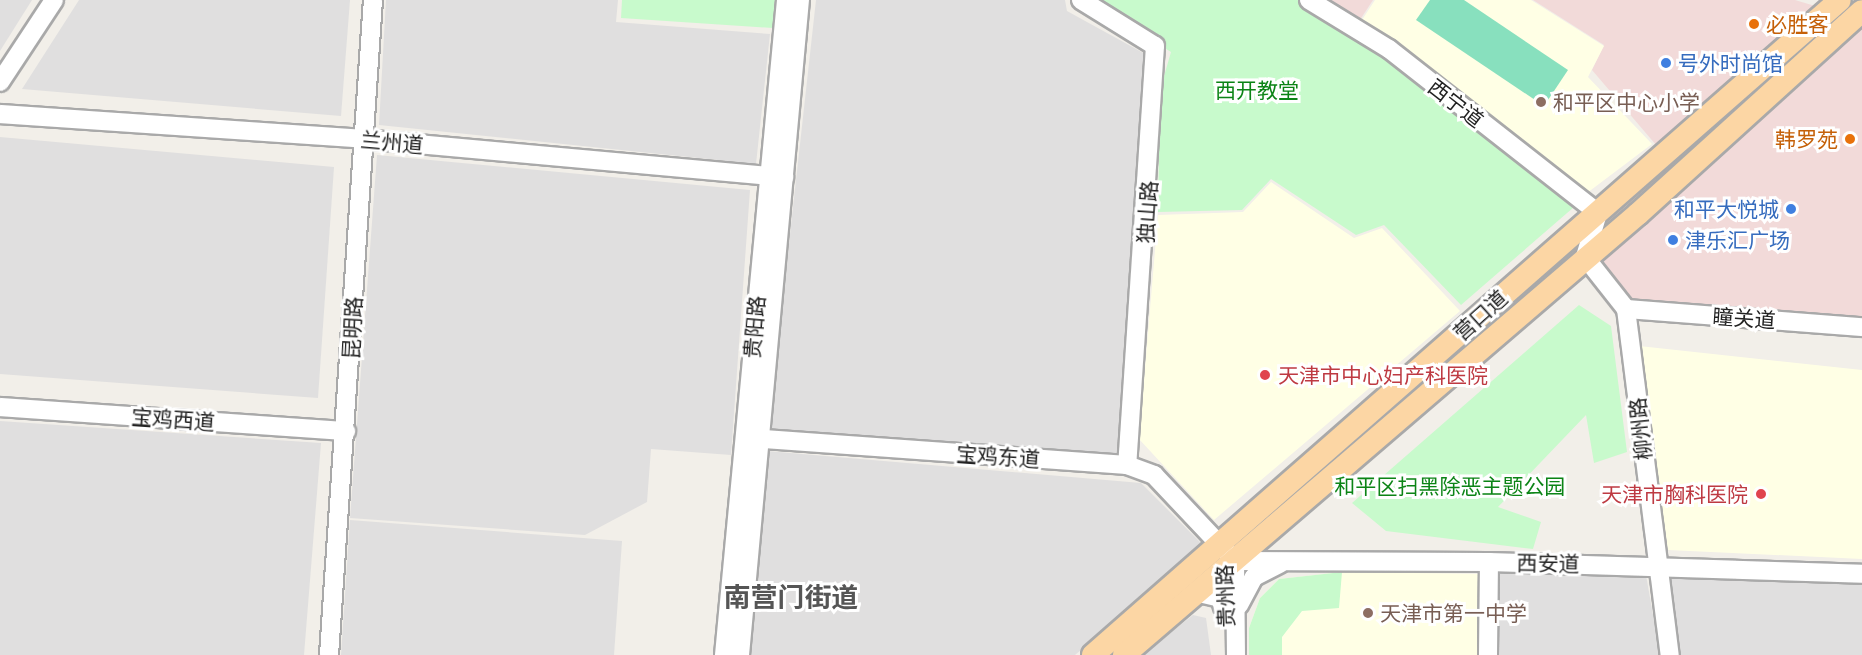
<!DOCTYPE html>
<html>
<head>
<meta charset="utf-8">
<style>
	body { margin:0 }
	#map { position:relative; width:1862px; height:655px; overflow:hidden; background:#f2efe9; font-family:Quicksand,"Noto Sans SC",sans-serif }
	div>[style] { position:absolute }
	.residential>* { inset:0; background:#e0dfdf }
	.commercial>* { inset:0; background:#f2dad9 }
	.education>* { inset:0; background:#ffffe5 }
	.park>* { inset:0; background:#c8facc }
	.pitch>* { inset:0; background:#88e0be }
	.roads { filter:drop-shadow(2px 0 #a9a9a9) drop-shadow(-2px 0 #a9a9a9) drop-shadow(0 2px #a9a9a9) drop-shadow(0 -2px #a9a9a9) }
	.minor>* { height:18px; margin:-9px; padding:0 9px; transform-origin:9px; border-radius:9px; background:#fff }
	.major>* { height:22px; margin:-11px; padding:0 11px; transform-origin:11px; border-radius:11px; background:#fcd6a4 }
	.dots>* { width:16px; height:16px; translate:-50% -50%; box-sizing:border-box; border:3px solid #fff; border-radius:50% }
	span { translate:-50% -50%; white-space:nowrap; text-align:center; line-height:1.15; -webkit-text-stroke:6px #fff; paint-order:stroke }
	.food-label { font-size:21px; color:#c56008 }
	.left { translate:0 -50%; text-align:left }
	.right { translate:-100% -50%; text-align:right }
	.shop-label { font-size:21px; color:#366cbe }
	.park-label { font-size:21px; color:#0c8416 }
	.education-label { font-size:21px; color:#785e54 }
	.street-label { font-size:21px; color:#222 }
	.health-label { font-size:21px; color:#be3a42 }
	.district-label { font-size:27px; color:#555; font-weight:700 }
</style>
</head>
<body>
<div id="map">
	<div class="residential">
		<div style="clip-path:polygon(0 0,32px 0,0 51px)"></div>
		<div style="clip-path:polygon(79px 0,350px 0,341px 116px,22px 89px)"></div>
		<div style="clip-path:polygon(386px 0,618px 0,616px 22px,770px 34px,756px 164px,379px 125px)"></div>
		<div style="clip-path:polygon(816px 0,1065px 0,1067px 11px,1147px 55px,1120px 456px,768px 432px)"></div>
		<div style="clip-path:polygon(0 137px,334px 167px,318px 398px,0 374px)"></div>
		<div style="clip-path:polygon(377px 155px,750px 190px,731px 455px,651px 449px,647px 502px,585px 535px,350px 518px)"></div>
		<div style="clip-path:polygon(0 421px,321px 443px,304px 655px,0 655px)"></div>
		<div style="clip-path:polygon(767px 451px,1141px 483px,1204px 546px,1075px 655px,750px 655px)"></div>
		<div style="clip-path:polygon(350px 520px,622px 541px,614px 655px,341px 655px)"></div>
		<div style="clip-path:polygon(1495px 572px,1646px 575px,1660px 655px,1494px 655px)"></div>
		<div style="clip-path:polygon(1665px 575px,1862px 583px,1862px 655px,1677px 655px)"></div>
		<div style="clip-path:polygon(1193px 615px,1206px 618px,1211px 655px,1142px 655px)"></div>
	</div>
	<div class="commercial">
		<div style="clip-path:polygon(1323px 0,1373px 0,1358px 23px)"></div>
		<div style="clip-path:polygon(1533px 0,1795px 0,1862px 20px,1862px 328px,1630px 312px,1575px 241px,1668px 159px,1592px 70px,1604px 45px)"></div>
	</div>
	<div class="education">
		<div style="clip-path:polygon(1375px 0,1531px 0,1604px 46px,1588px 77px,1652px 144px,1587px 193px,1360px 23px)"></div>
		<div style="clip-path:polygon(1271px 182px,1354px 238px,1382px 228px,1460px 311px,1214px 520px,1139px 439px,1158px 215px,1243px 212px)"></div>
		<div style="clip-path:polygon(1639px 346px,1862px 370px,1862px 559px,1668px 550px)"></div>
		<div style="clip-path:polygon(1342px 572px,1482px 574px,1482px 655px,1249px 655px,1249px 628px,1260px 598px,1279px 579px)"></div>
	</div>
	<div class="park">
		<div style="clip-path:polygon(622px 0,775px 0,773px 28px,621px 18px)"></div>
		<div style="clip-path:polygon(1087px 0,1301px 0,1385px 52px,1574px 207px,1461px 305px,1384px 225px,1356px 235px,1271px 179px,1242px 210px,1158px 212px,1160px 90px,1171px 52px)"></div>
		<div style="clip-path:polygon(1579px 305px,1611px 326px,1627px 452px,1594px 463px,1586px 415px,1498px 507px,1541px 522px,1533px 549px,1386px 531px,1352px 503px)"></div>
		<div style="clip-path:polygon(1342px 572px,1339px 608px,1302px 611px,1282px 637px,1282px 655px,1249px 655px,1249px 628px,1260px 598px,1279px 579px)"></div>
	</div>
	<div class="pitch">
		<div style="clip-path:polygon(1430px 0,1464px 0,1568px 70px,1544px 106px,1416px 20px)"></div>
	</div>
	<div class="roads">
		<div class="minor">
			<div style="left:1081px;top:0;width:87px;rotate:31.9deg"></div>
			<div style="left:1155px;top:46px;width:420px;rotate:93.8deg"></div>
			<div style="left:1309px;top:0;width:94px;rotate:31.5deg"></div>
			<div style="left:1389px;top:49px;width:266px;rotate:38.1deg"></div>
			<div style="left:1598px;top:213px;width:46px;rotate:106.5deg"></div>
			<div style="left:1585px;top:257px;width:66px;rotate:51.7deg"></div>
			<div style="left:0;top:82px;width:98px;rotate:-56.6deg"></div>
			<div style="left:0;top:114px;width:364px;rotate:3.9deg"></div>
			<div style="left:363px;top:139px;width:423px;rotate:5.2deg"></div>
			<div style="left:1626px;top:309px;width:349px;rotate:82.8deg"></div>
			<div style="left:1626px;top:309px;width:237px;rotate:4.4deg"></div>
			<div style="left:0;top:407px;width:347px;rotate:4deg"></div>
			<div style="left:750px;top:438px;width:378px;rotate:4.1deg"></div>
			<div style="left:1127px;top:465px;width:29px;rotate:20deg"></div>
			<div style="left:1154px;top:475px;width:118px;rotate:46.7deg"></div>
			<div style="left:1235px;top:561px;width:94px;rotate:89.4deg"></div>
			<div style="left:1235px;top:561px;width:254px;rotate:0.2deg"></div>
			<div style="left:1489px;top:562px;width:373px;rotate:1.8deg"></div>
			<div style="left:1199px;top:593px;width:22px;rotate:13deg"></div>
			<div style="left:1220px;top:598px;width:19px;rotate:72deg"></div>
			<div style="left:1239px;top:605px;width:32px;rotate:-62deg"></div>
			<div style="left:1254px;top:577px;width:29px;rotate:-27deg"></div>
			<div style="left:329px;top:655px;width:656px;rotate:-86.16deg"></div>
			<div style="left:724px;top:655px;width:658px;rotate:-84.59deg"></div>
			<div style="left:740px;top:655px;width:658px;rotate:-84.77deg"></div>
			<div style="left:1488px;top:655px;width:93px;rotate:-89.4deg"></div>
		</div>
		<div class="major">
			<div style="left:1093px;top:655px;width:993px;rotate:-41.25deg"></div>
			<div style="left:1124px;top:655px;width:677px;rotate:-40.63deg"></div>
			<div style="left:1638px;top:214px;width:302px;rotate:-42.2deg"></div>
		</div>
	</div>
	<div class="dots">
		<div style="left:1754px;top:24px;background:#e8710a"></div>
		<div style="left:1666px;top:63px;background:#3f7fe0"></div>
		<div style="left:1541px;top:102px;background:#8d6e63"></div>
		<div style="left:1850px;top:139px;background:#e8710a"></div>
		<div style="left:1791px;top:209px;background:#3f7fe0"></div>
		<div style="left:1673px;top:240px;background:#3f7fe0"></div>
		<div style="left:1265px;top:375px;background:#e0444e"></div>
		<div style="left:1761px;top:494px;background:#e0444e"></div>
		<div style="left:1368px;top:613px;background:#8d6e63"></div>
	</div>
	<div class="food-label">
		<span class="left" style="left:1766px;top:24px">必胜客</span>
		<span class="right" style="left:1838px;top:139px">韩罗苑</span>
	</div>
	<div class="shop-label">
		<span class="left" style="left:1678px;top:63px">号外时尚馆</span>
		<span class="right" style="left:1779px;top:209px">和平大悦城</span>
		<span class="left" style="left:1685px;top:240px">津乐汇广场</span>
	</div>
	<div class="park-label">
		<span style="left:1257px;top:90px">西开教堂</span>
		<span style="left:1450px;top:486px">和平区扫黑除恶主题公园</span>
	</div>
	<div class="education-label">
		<span class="left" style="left:1553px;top:102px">和平区中心小学</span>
		<span class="left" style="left:1380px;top:613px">天津市第一中学</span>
	</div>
	<div class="street-label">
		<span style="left:1456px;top:103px;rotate:38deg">西宁道</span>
		<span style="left:392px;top:142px;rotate:5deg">兰州道</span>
		<span style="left:1147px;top:212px;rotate:-86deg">独山路</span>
		<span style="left:1480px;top:315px;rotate:-42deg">营口道</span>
		<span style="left:1744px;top:318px;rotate:4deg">瞳关道</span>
		<span style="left:754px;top:327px;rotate:-85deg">贵阳路</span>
		<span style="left:352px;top:328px;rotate:-87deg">昆明路</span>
		<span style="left:173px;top:419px;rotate:4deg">宝鸡西道</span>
		<span style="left:1640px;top:429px;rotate:-96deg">柳州路</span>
		<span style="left:998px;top:456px;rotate:4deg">宝鸡东道</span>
		<span style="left:1548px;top:563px;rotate:1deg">西安道</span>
		<span style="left:1225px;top:596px;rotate:-92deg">贵州路</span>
	</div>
	<div class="health-label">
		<span class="left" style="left:1278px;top:375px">天津市中心妇产科医院</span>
		<span class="right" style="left:1748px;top:494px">天津市胸科医院</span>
	</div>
	<div class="district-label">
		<span style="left:791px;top:598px">南营门街道</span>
	</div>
</div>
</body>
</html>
